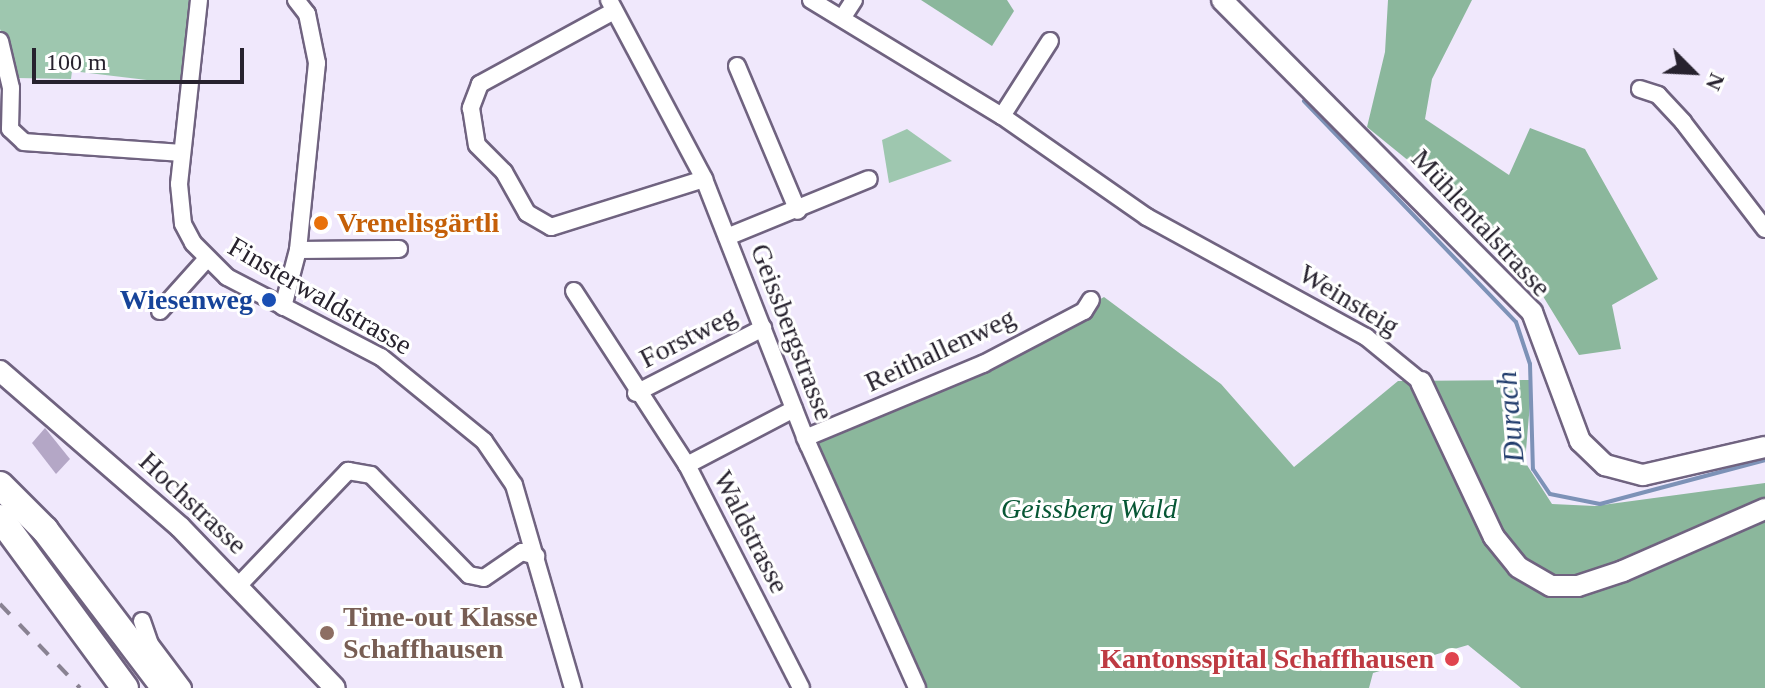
<!DOCTYPE html>
<html>
<head>
<meta charset="utf-8">
<style>
	body { margin:0 }
	#map { position:relative; width:1765px; height:688px; overflow:hidden; background:#f0e8fc; font-family:Georgia,serif }
	div>[style] { position:absolute }
	.green>* { inset:0; background:#9ec7af }
	.forest>* { inset:0; background:#8bb79c }
	.stream>* { height:4px; margin:-2px; padding:0 2px; transform-origin:2px; border-radius:2px; background:#7d92b7 }
	.building>* { inset:0; background:#b4a7c6 }
	.roads { filter:drop-shadow(2px 0 #706380) drop-shadow(-2px 0 #706380) drop-shadow(0 2px #706380) drop-shadow(0 -2px #706380) }
	.minor>* { height:16px; margin:-8px; padding:0 8px; transform-origin:8px; border-radius:8px; background:#fff }
	.tertiary>* { height:20px; margin:-10px; padding:0 10px; transform-origin:10px; border-radius:10px; background:#fff }
	.trunk>* { height:26px; margin:-13px; padding:0 13px; transform-origin:13px; border-radius:13px; background:#fff }
	.rail>* { height:4px; margin-top:-2px; transform-origin:0; background:repeating-linear-gradient(90deg,#898292 0 14px,transparent 0 28px) }
	.dots>* { width:22px; height:22px; translate:-50% -50%; box-sizing:border-box; border:4px solid #fff; border-radius:50% }
	span { translate:-50% -50%; white-space:nowrap; text-align:center; line-height:1.15; -webkit-text-stroke:6px #fff; paint-order:stroke }
	.food-label { font-size:28px; color:#c56008; font-weight:700 }
	.left { translate:0 -50%; text-align:left }
	.street-label { font-size:28px; color:#27222e }
	.transit-label { font-size:28px; color:#164399; font-weight:700 }
	.right { translate:-100% -50%; text-align:right }
	.park-label { font-size:28px; color:#075735; font-style:italic }
	.education-label { font-size:28px; color:#785e54; font-weight:700 }
	.health-label { font-size:28px; color:#be3a42; font-weight:700 }
	.water-label { font-size:30px; color:#223d6d; font-style:italic }
	.north { position:absolute; left:1653px; top:32px; width:80px; height:80px; -webkit-text-stroke:6px #fff; paint-order:stroke; rotate:114deg; font-size:22px; font-weight:700; line-height:32px; text-align:center; color:#27222e }
	.north::after { content:''; display:block; margin:auto; width:28px; height:36px; background:#27222e; clip-path:polygon(50% 0,100% 100%,50% 72%,0 100%) }
	.scale { position:absolute; left:32px; top:48px; width:212px; height:36px; box-sizing:border-box; border:4px solid #27222e; border-top:0; padding-left:10px; font-size:24px; line-height:28px; white-space:nowrap; color:#27222e; -webkit-text-stroke:6px #fff; paint-order:stroke }
</style>
</head>
<body>
<div id="map">
	<div class="green">
		<div style="clip-path:polygon(0 0,190px 0,180px 84px,72px 71px,71px 79px,17px 78px,0 29px)"></div>
		<div style="clip-path:polygon(907px 129px,952px 161px,889px 183px,882px 140px)"></div>
	</div>
	<div class="forest">
		<div style="clip-path:polygon(921px 0,1007px 0,1014px 11px,992px 46px)"></div>
		<div style="clip-path:polygon(1388px 0,1472px 0,1432px 79px,1425px 119px,1509px 175px,1530px 128px,1585px 149px,1658px 279px,1612px 305px,1621px 349px,1579px 355px,1511px 244px,1367px 127px,1385px 52px)"></div>
		<div style="clip-path:polygon(1104px 297px,1221px 384px,1294px 467px,1398px 381px,1532px 380px,1525px 462px,1552px 504px,1595px 506px,1765px 483px,1765px 688px,1521px 688px,1468px 645px,1373px 673px,1369px 688px,917px 688px,805px 438px,983px 364px)"></div>
	</div>
	<div class="stream">
		<div style="left:1304px;top:101px;width:306px;rotate:46.2deg"></div>
		<div style="left:1516px;top:322px;width:44px;rotate:71.6deg"></div>
		<div style="left:1530px;top:364px;width:105px;rotate:88.4deg"></div>
		<div style="left:1533px;top:469px;width:30px;rotate:56deg"></div>
		<div style="left:1550px;top:494px;width:51px;rotate:11.3deg"></div>
		<div style="left:1600px;top:504px;width:171px;rotate:-14.9deg"></div>
	</div>
	<div class="building">
		<div style="clip-path:polygon(45px 428px,70px 459px,56px 474px,32px 443px)"></div>
	</div>
	<div class="roads">
		<div class="minor">
			<div style="left:199px;top:0;width:185px;rotate:96.2deg"></div>
			<div style="left:179px;top:184px;width:40px;rotate:84.3deg"></div>
			<div style="left:183px;top:224px;width:21px;rotate:62deg"></div>
			<div style="left:193px;top:243px;width:48px;rotate:45deg"></div>
			<div style="left:227px;top:277px;width:174px;rotate:27.5deg"></div>
			<div style="left:381px;top:357px;width:133px;rotate:39.2deg"></div>
			<div style="left:484px;top:441px;width:53px;rotate:55.7deg"></div>
			<div style="left:514px;top:485px;width:211px;rotate:73.8deg"></div>
			<div style="left:609px;top:0;width:203px;rotate:62deg"></div>
			<div style="left:704px;top:179px;width:285px;rotate:68.6deg"></div>
			<div style="left:808px;top:444px;width:267px;rotate:65.9deg"></div>
			<div style="left:811px;top:0;width:223px;rotate:31.3deg"></div>
			<div style="left:1002px;top:116px;width:177px;rotate:34.9deg"></div>
			<div style="left:1147px;top:217px;width:250px;rotate:28.7deg"></div>
			<div style="left:1366px;top:337px;width:71px;rotate:39.3deg"></div>
			<div style="left:614px;top:11px;width:153px;rotate:151.4deg"></div>
			<div style="left:480px;top:84px;width:26px;rotate:111deg"></div>
			<div style="left:471px;top:108px;width:37px;rotate:81deg"></div>
			<div style="left:477px;top:145px;width:38px;rotate:45deg"></div>
			<div style="left:504px;top:172px;width:47px;rotate:60.7deg"></div>
			<div style="left:527px;top:213px;width:28px;rotate:30deg"></div>
			<div style="left:551px;top:227px;width:160px;rotate:-17.4deg"></div>
			<div style="left:843px;top:17px;width:20px;rotate:-57deg"></div>
			<div style="left:0;top:41px;width:48px;rotate:76.8deg"></div>
			<div style="left:11px;top:88px;width:41px;rotate:91.4deg"></div>
			<div style="left:10px;top:129px;width:19px;rotate:43deg"></div>
			<div style="left:24px;top:142px;width:158px;rotate:4deg"></div>
			<div style="left:737px;top:66px;width:157px;rotate:67.2deg"></div>
			<div style="left:1640px;top:89px;width:19px;rotate:18deg"></div>
			<div style="left:1658px;top:95px;width:37px;rotate:47deg"></div>
			<div style="left:1683px;top:122px;width:135px;rotate:52.5deg"></div>
			<div style="left:1002px;top:116px;width:89px;rotate:-57.4deg"></div>
			<div style="left:727px;top:237px;width:153px;rotate:-22.2deg"></div>
			<div style="left:298px;top:250px;width:101px;rotate:-0.6deg"></div>
			<div style="left:574px;top:291px;width:207px;rotate:57deg"></div>
			<div style="left:283px;top:307px;width:59px;rotate:-75.3deg"></div>
			<div style="left:298px;top:250px;width:188px;rotate:-84.2deg"></div>
			<div style="left:317px;top:63px;width:50px;rotate:-101.5deg"></div>
			<div style="left:307px;top:14px;width:18px;rotate:-128deg"></div>
			<div style="left:160px;top:311px;width:69px;rotate:-48deg"></div>
			<div style="left:636px;top:393px;width:143px;rotate:-27.1deg"></div>
			<div style="left:794px;top:409px;width:121px;rotate:152.4deg"></div>
			<div style="left:687px;top:465px;width:250px;rotate:62.9deg"></div>
			<div style="left:805px;top:438px;width:193px;rotate:-22.6deg"></div>
			<div style="left:983px;top:364px;width:114px;rotate:-27.7deg"></div>
			<div style="left:1084px;top:311px;width:13px;rotate:-58deg"></div>
			<div style="left:239px;top:585px;width:158px;rotate:-46.3deg"></div>
			<div style="left:348px;top:471px;width:23px;rotate:10deg"></div>
			<div style="left:371px;top:475px;width:140px;rotate:45.6deg"></div>
			<div style="left:469px;top:575px;width:15px;rotate:11deg"></div>
			<div style="left:484px;top:578px;width:46px;rotate:-34.4deg"></div>
			<div style="left:522px;top:552px;width:15px;rotate:16deg"></div>
			<div style="left:142px;top:621px;width:24px;rotate:71deg"></div>
			<div style="left:150px;top:644px;width:55px;rotate:53.1deg"></div>
		</div>
		<div class="tertiary">
			<div style="left:1222px;top:0;width:440px;rotate:45.2deg"></div>
			<div style="left:1532px;top:312px;width:138px;rotate:69.6deg"></div>
			<div style="left:1580px;top:441px;width:35px;rotate:44deg"></div>
			<div style="left:1605px;top:465px;width:39px;rotate:15deg"></div>
			<div style="left:1643px;top:475px;width:125px;rotate:-12.9deg"></div>
			<div style="left:0;top:371px;width:238px;rotate:40.9deg"></div>
			<div style="left:180px;top:527px;width:223px;rotate:46.1deg"></div>
			<div style="left:1421px;top:382px;width:171px;rotate:64.8deg"></div>
			<div style="left:1494px;top:537px;width:38px;rotate:51deg"></div>
			<div style="left:1518px;top:567px;width:38px;rotate:30deg"></div>
			<div style="left:1551px;top:586px;width:27px"></div>
			<div style="left:1578px;top:586px;width:47px;rotate:-18.4deg"></div>
			<div style="left:1623px;top:571px;width:155px;rotate:-23.6deg"></div>
		</div>
		<div class="trunk">
			<div style="left:0;top:485px;width:64px;rotate:45deg"></div>
			<div style="left:45px;top:530px;width:198px;rotate:52.8deg"></div>
			<div style="left:0;top:518px;width:211px;rotate:53.7deg"></div>
		</div>
	</div>
	<div class="rail">
		<div style="left:0;top:604px;width:116px;rotate:46.4deg"></div>
	</div>
	<div class="dots">
		<div style="left:321px;top:223px;background:#e8710a"></div>
		<div style="left:269px;top:300px;background:#1a4fb4"></div>
		<div style="left:327px;top:633px;background:#8d6e63"></div>
		<div style="left:1452px;top:659px;background:#e0444e"></div>
	</div>
	<div class="food-label">
		<span class="left" style="left:337px;top:223px">Vrenelisgärtli</span>
	</div>
	<div class="street-label">
		<span style="left:1481px;top:223px;rotate:47deg">Mühlentalstrasse</span>
		<span style="left:320px;top:296px;rotate:30deg">Finsterwaldstrasse</span>
		<span style="left:1349px;top:300px;rotate:31deg">Weinsteig</span>
		<span style="left:792px;top:332px;rotate:69deg">Geissbergstrasse</span>
		<span style="left:688px;top:337px;rotate:-27deg">Forstweg</span>
		<span style="left:940px;top:350px;rotate:-25deg">Reithallenweg</span>
		<span style="left:193px;top:503px;rotate:43deg">Hochstrasse</span>
		<span style="left:751px;top:532px;rotate:63deg">Waldstrasse</span>
	</div>
	<div class="transit-label">
		<span class="right" style="left:253px;top:300px">Wiesenweg</span>
	</div>
	<div class="park-label">
		<span style="left:1089px;top:509px">Geissberg Wald</span>
	</div>
	<div class="education-label">
		<span class="left" style="left:343px;top:633px">Time-out Klasse<br>Schaffhausen</span>
	</div>
	<div class="health-label">
		<span class="right" style="left:1434px;top:659px">Kantonsspital Schaffhausen</span>
	</div>
	<div class="water-label">
		<span style="left:1510px;top:417px;rotate:-95deg">Durach</span>
	</div>
	<div class="north">N</div>
	<div class="scale">100 m</div>
</div>
</body>
</html>
